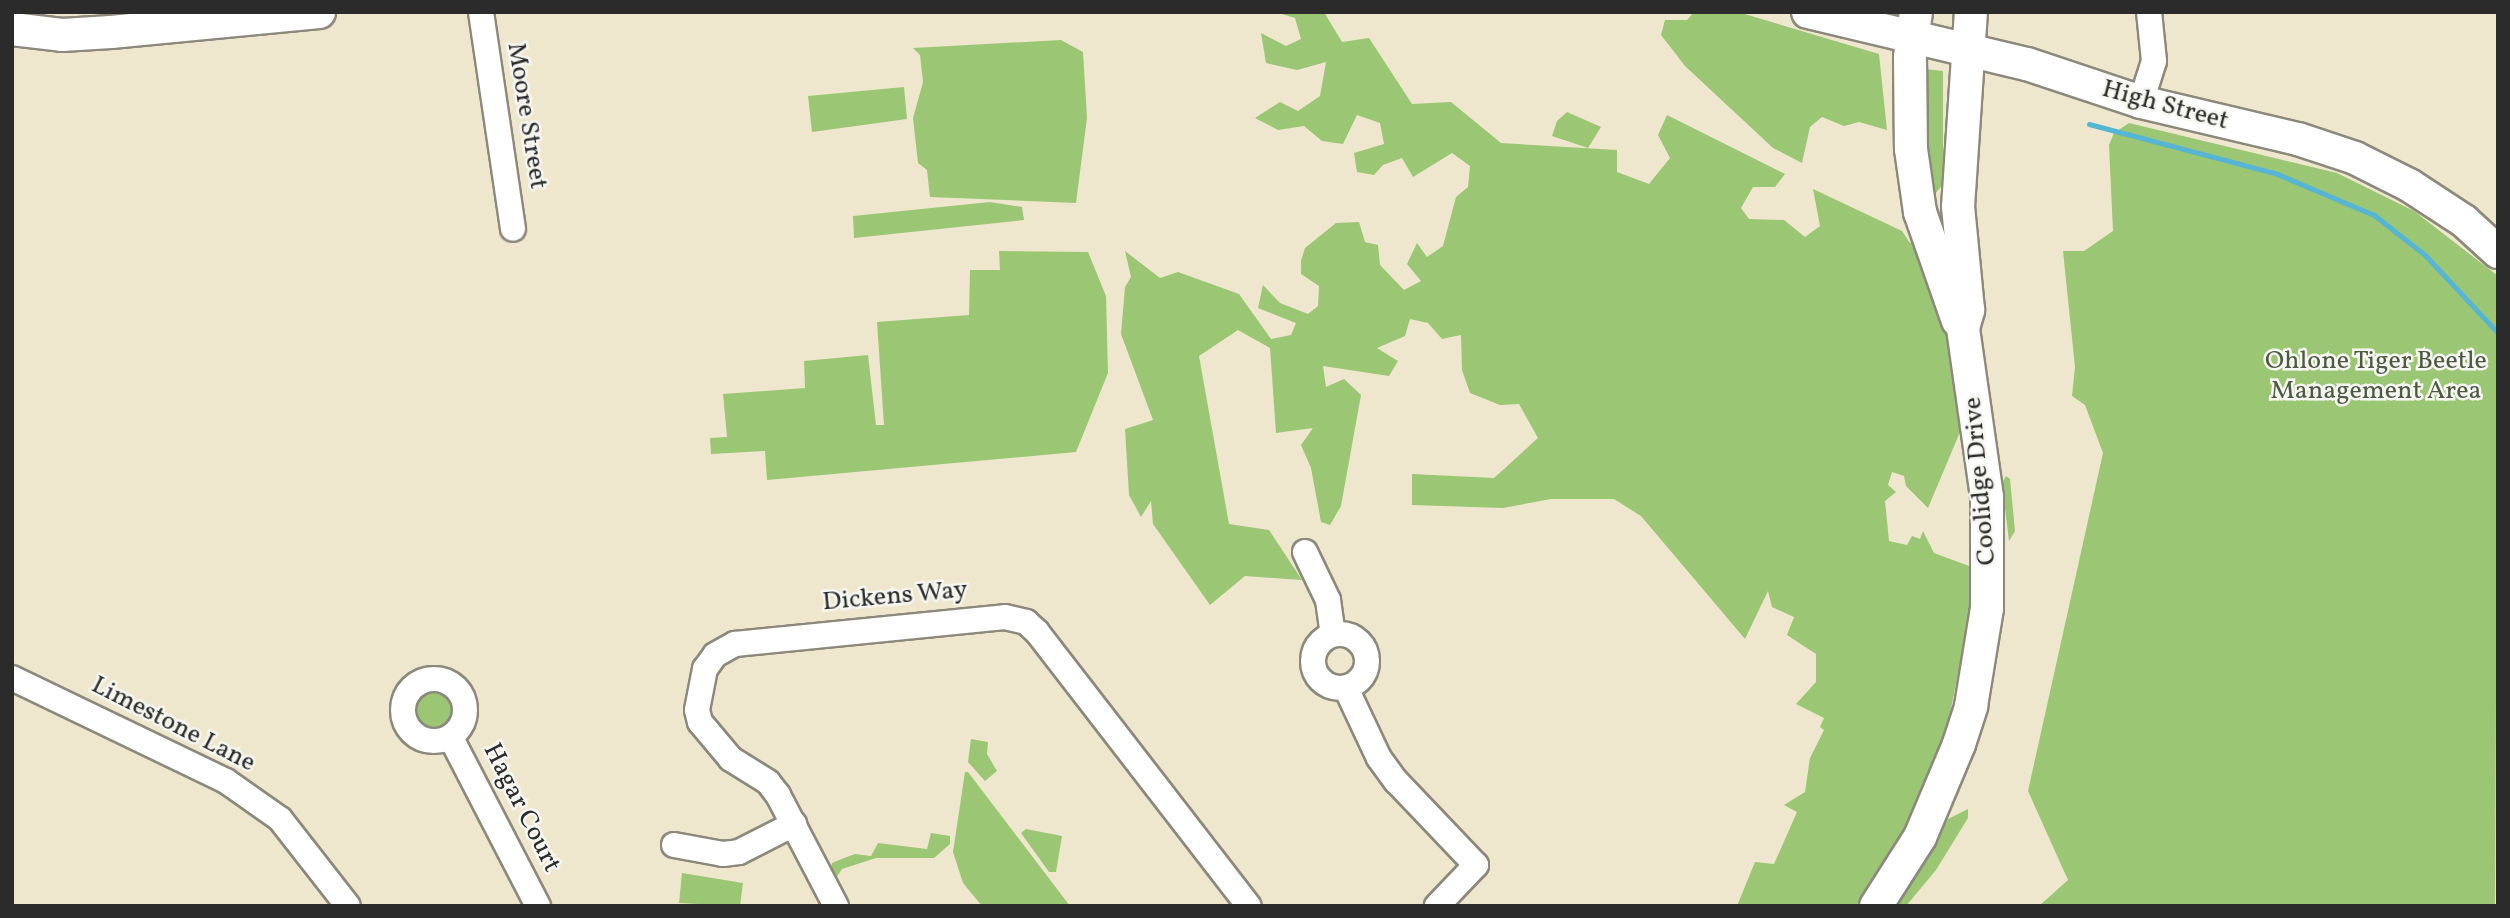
<!DOCTYPE html>
<html>
<head>
<meta charset="utf-8">
<style>
	body { margin:0 }
	#map { position:relative; width:2510px; height:918px; overflow:hidden; background:#eee7cd; font-family:Vollkorn,serif }
	div>[style] { position:absolute }
	.green>* { inset:0; background:#9bc673 }
	.round { border-radius:50% }
	.stream>* { height:5px; margin:-2.5px; padding:0 2.5px; transform-origin:2.5px; border-radius:2.5px; background:#56b5d4 }
	.roads { filter:drop-shadow(2px 0 #8c897c) drop-shadow(-2px 0 #8c897c) drop-shadow(0 2px #8c897c) drop-shadow(0 -2px #8c897c) }
	.minor>* { height:24px; margin:-12px; padding:0 12px; transform-origin:12px; border-radius:12px; background:#fff }
	.minor>.ring { margin:-12px; padding:0; box-sizing:content-box; background:none; border:24px solid #fff; border-radius:50% }
	.major>* { height:32px; margin:-16px; padding:0 16px; transform-origin:16px; border-radius:16px; background:#fff }
	span { translate:-50% -50%; white-space:nowrap; text-align:center; line-height:1.15; -webkit-text-stroke:5px #f6f6f2; paint-order:stroke }
	.street-label { font-size:26px; color:#2b2b2b }
	.park-label { font-size:26px; color:#4d5a41 }
	.frame { position:absolute; inset:0; border:14px solid #2b2b2b; pointer-events:none }
</style>
</head>
<body>
<div id="map">
	<div class="green">
		<div style="clip-path:polygon(1275px 12px,1324px 12px,1342px 42px,1369px 38px,1412px 104px,1451px 102px,1501px 143px,1617px 150px,1617px 172px,1649px 184px,1670px 158px,1658px 135px,1667px 115px,1785px 174px,1775px 187px,1753px 187px,1741px 208px,1749px 219px,1784px 220px,1805px 237px,1820px 226px,1813px 189px,1902px 231px,1910px 243px,1913px 240px,1948px 335px,1960px 432px,1928px 508px,1906px 486px,1904px 476px,1892px 472px,1888px 485px,1896px 492px,1885px 501px,1889px 541px,1907px 545px,1912px 536px,1920px 539px,1923px 531px,1934px 553px,1969px 566px,1970px 612px,1948px 724px,1930px 775px,1895px 846px,1856px 906px,1737px 906px,1755px 862px,1774px 864px,1797px 812px,1784px 805px,1805px 792px,1810px 758px,1824px 730px,1820px 727px,1824px 718px,1796px 704px,1816px 682px,1816px 654px,1787px 635px,1794px 617px,1772px 607px,1768px 591px,1745px 639px,1641px 516px,1614px 499px,1551px 499px,1503px 508px,1412px 505px,1412px 474px,1494px 478px,1538px 438px,1519px 404px,1500px 405px,1470px 393px,1462px 370px,1461px 335px,1442px 339px,1428px 323px,1410px 319px,1405px 336px,1377px 348px,1398px 361px,1389px 376px,1323px 366px,1326px 387px,1344px 379px,1361px 395px,1341px 506px,1330px 525px,1321px 522px,1311px 468px,1301px 445px,1313px 428px,1276px 433px,1270px 348px,1238px 330px,1199px 356px,1229px 524px,1269px 530px,1302px 580px,1245px 576px,1210px 605px,1153px 524px,1151px 501px,1141px 517px,1129px 495px,1125px 429px,1153px 420px,1121px 334px,1125px 287px,1131px 277px,1125px 251px,1160px 278px,1178px 272px,1239px 294px,1271px 339px,1291px 335px,1296px 323px,1258px 308px,1263px 285px,1280px 303px,1308px 314px,1318px 306px,1319px 286px,1301px 274px,1301px 261px,1305px 248px,1336px 223px,1359px 222px,1365px 242px,1378px 245px,1380px 265px,1404px 290px,1421px 281px,1407px 264px,1417px 243px,1427px 257px,1443px 246px,1456px 197px,1468px 187px,1470px 166px,1452px 153px,1413px 177px,1402px 158px,1383px 165px,1374px 175px,1357px 172px,1354px 153px,1384px 144px,1380px 123px,1357px 115px,1343px 144px,1322px 141px,1304px 126px,1278px 130px,1255px 118px,1280px 102px,1298px 111px,1320px 96px,1326px 62px,1297px 70px,1266px 63px,1261px 33px,1286px 46px,1301px 39px,1295px 18px)"></div>
		<div style="clip-path:polygon(1694px 12px,1738px 12px,1879px 54px,1887px 130px,1859px 122px,1844px 126px,1822px 117px,1810px 127px,1802px 163px,1773px 148px,1685px 66px,1661px 35px,1665px 20px,1687px 20px)"></div>
		<div style="clip-path:polygon(1061px 40px,1083px 52px,1087px 118px,1076px 203px,930px 197px,927px 170px,918px 163px,913px 118px,923px 82px,920px 55px,913px 48px)"></div>
		<div style="clip-path:polygon(1925px 69px,1943px 71px,1943px 184px,1936px 193px,1931px 192px,1923px 150px)"></div>
		<div style="clip-path:polygon(904px 87px,907px 119px,812px 132px,808px 96px)"></div>
		<div style="clip-path:polygon(1567px 112px,1601px 127px,1588px 148px,1552px 136px,1557px 121px)"></div>
		<div style="clip-path:polygon(2129px 123px,2337px 173px,2414px 211px,2498px 276px,2495px 906px,2039px 906px,2068px 880px,2028px 791px,2103px 453px,2085px 405px,2072px 396px,2075px 367px,2063px 251px,2084px 251px,2113px 231px,2109px 145px,2114px 133px)"></div>
		<div style="clip-path:polygon(990px 202px,1022px 207px,1024px 220px,854px 238px,853px 216px)"></div>
		<div style="clip-path:polygon(999px 251px,1088px 252px,1106px 296px,1108px 373px,1076px 452px,767px 480px,765px 451px,711px 454px,710px 438px,727px 437px,723px 394px,805px 388px,804px 361px,868px 355px,876px 425px,884px 425px,877px 322px,969px 315px,970px 270px,1000px 270px)"></div>
		<div style="clip-path:polygon(2006px 476px,2010px 479px,2015px 531px,2009px 541px,2002px 483px)"></div>
		<div class="round" style="left:414px;top:690px;width:40px;height:40px"></div>
		<div style="clip-path:polygon(971px 739px,988px 742px,987px 754px,997px 771px,985px 781px,968px 762px)"></div>
		<div style="clip-path:polygon(965px 772px,968px 772px,1070px 906px,982px 906px,963px 883px,953px 852px)"></div>
		<div style="clip-path:polygon(1968px 809px,1968px 818px,1936px 870px,1906px 906px,1897px 906px,1948px 819px)"></div>
		<div style="clip-path:polygon(1026px 829px,1062px 836px,1056px 872px,1049px 872px,1021px 833px)"></div>
		<div style="clip-path:polygon(931px 833px,950px 836px,950px 844px,934px 858px,876px 858px,842px 869px,836px 878px,830px 872px,832px 863px,839px 860px,855px 854px,871px 856px,878px 843px,927px 849px)"></div>
		<div style="clip-path:polygon(682px 873px,743px 883px,740px 906px,679px 903px)"></div>
	</div>
	<div class="stream">
		<div style="left:2089px;top:124px;width:192px;rotate:14.8deg"></div>
		<div style="left:2275px;top:173px;width:108px;rotate:23deg"></div>
		<div style="left:2374px;top:215px;width:65px;rotate:38.1deg"></div>
		<div style="left:2425px;top:255px;width:107px;rotate:46.9deg"></div>
	</div>
	<div class="roads">
		<div class="minor">
			<div style="left:481px;top:12px;width:219px;rotate:81.6deg"></div>
			<div style="left:2141px;top:102px;width:43px;rotate:-72.4deg"></div>
			<div style="left:2154px;top:61px;width:49px;rotate:-95.8deg"></div>
			<div style="left:1305px;top:552px;width:53px;rotate:64.4deg"></div>
			<div style="left:1328px;top:600px;width:34px;rotate:82deg"></div>
			<div class="ring" style="left:1313px;top:634px;width:30px;height:30px"></div>
			<div style="left:12px;top:678px;width:237px;rotate:25.7deg"></div>
			<div style="left:226px;top:781px;width:66px;rotate:35.1deg"></div>
			<div style="left:280px;top:819px;width:110px;rotate:52deg"></div>
			<div class="ring" style="left:403px;top:679px;width:38px;height:38px"></div>
			<div style="left:1346px;top:688px;width:77px;rotate:64.8deg"></div>
			<div style="left:1379px;top:758px;width:29px;rotate:54deg"></div>
			<div style="left:1396px;top:781px;width:116px;rotate:46.4deg"></div>
			<div style="left:1476px;top:865px;width:57px;rotate:133.6deg"></div>
			<div style="left:451px;top:738px;width:189px;rotate:62.6deg"></div>
			<div style="left:674px;top:845px;width:50px;rotate:10.4deg"></div>
			<div style="left:723px;top:854px;width:16px;rotate:-7deg"></div>
			<div style="left:739px;top:852px;width:62px;rotate:-27deg"></div>
			<div style="left:836px;top:906px;width:125px;rotate:-117.6deg"></div>
			<div style="left:778px;top:795px;width:16px;rotate:-128deg"></div>
			<div style="left:768px;top:782px;width:44px;rotate:-148.1deg"></div>
			<div style="left:731px;top:759px;width:48px;rotate:-130deg"></div>
			<div style="left:700px;top:722px;width:12px;rotate:-104deg"></div>
			<div style="left:697px;top:710px;width:42px;rotate:-79deg"></div>
			<div style="left:705px;top:669px;width:17px;rotate:-54deg"></div>
			<div style="left:715px;top:655px;width:23px;rotate:-29deg"></div>
			<div style="left:735px;top:644px;width:271px;rotate:-5.7deg"></div>
			<div style="left:1005px;top:617px;width:22px;rotate:13deg"></div>
			<div style="left:1026px;top:622px;width:15px;rotate:42deg"></div>
			<div style="left:1037px;top:632px;width:346px;rotate:52.3deg"></div>
		</div>
		<div class="major">
			<div style="left:1808px;top:12px;width:225px;rotate:13.4deg"></div>
			<div style="left:2027px;top:64px;width:120px;rotate:18.4deg"></div>
			<div style="left:2141px;top:102px;width:161px;rotate:13.3deg"></div>
			<div style="left:2298px;top:139px;width:60px;rotate:18.4deg"></div>
			<div style="left:2355px;top:158px;width:60px;rotate:26.6deg"></div>
			<div style="left:2409px;top:185px;width:66px;rotate:33.2deg"></div>
			<div style="left:2464px;top:221px;width:46px;rotate:42.4deg"></div>
			<div style="left:1916px;top:12px;width:45px;rotate:97.6deg"></div>
			<div style="left:1910px;top:57px;width:92px;rotate:89.4deg"></div>
			<div style="left:1911px;top:149px;width:64px;rotate:81.9deg"></div>
			<div style="left:1920px;top:212px;width:115px;rotate:70.8deg"></div>
			<div style="left:12px;top:29px;width:50px;rotate:6.8deg"></div>
			<div style="left:62px;top:35px;width:49px;rotate:-3.5deg"></div>
			<div style="left:111px;top:32px;width:209px;rotate:-5.5deg"></div>
			<div style="left:1876px;top:906px;width:82px;rotate:-57.5deg"></div>
			<div style="left:1920px;top:837px;width:101px;rotate:-67.2deg"></div>
			<div style="left:1959px;top:744px;width:40px;rotate:-72deg"></div>
			<div style="left:1971px;top:706px;width:99px;rotate:-80.7deg"></div>
			<div style="left:1987px;top:608px;width:111px;rotate:-90deg"></div>
			<div style="left:1987px;top:497px;width:171px;rotate:-98.1deg"></div>
			<div style="left:1963px;top:328px;width:19px;rotate:-74deg"></div>
			<div style="left:1968px;top:310px;width:103px;rotate:-95.5deg"></div>
			<div style="left:1958px;top:207px;width:195px;rotate:-86.2deg"></div>
		</div>
	</div>
	<div class="street-label">
		<span style="left:2165px;top:106px;rotate:15deg">High Street</span>
		<span style="left:526px;top:116px;rotate:81deg">Moore Street</span>
		<span style="left:1981px;top:481px;rotate:-95deg">Coolidge Drive</span>
		<span style="left:895px;top:597px;rotate:-5deg">Dickens Way</span>
		<span style="left:173px;top:725px;rotate:27deg">Limestone Lane</span>
		<span style="left:521px;top:808px;rotate:63deg">Hagar Court</span>
	</div>
	<div class="park-label">
		<span style="left:2376px;top:377px">Ohlone Tiger Beetle<br>Management Area</span>
	</div>
	<div class="frame"></div>
</div>
</body>
</html>
